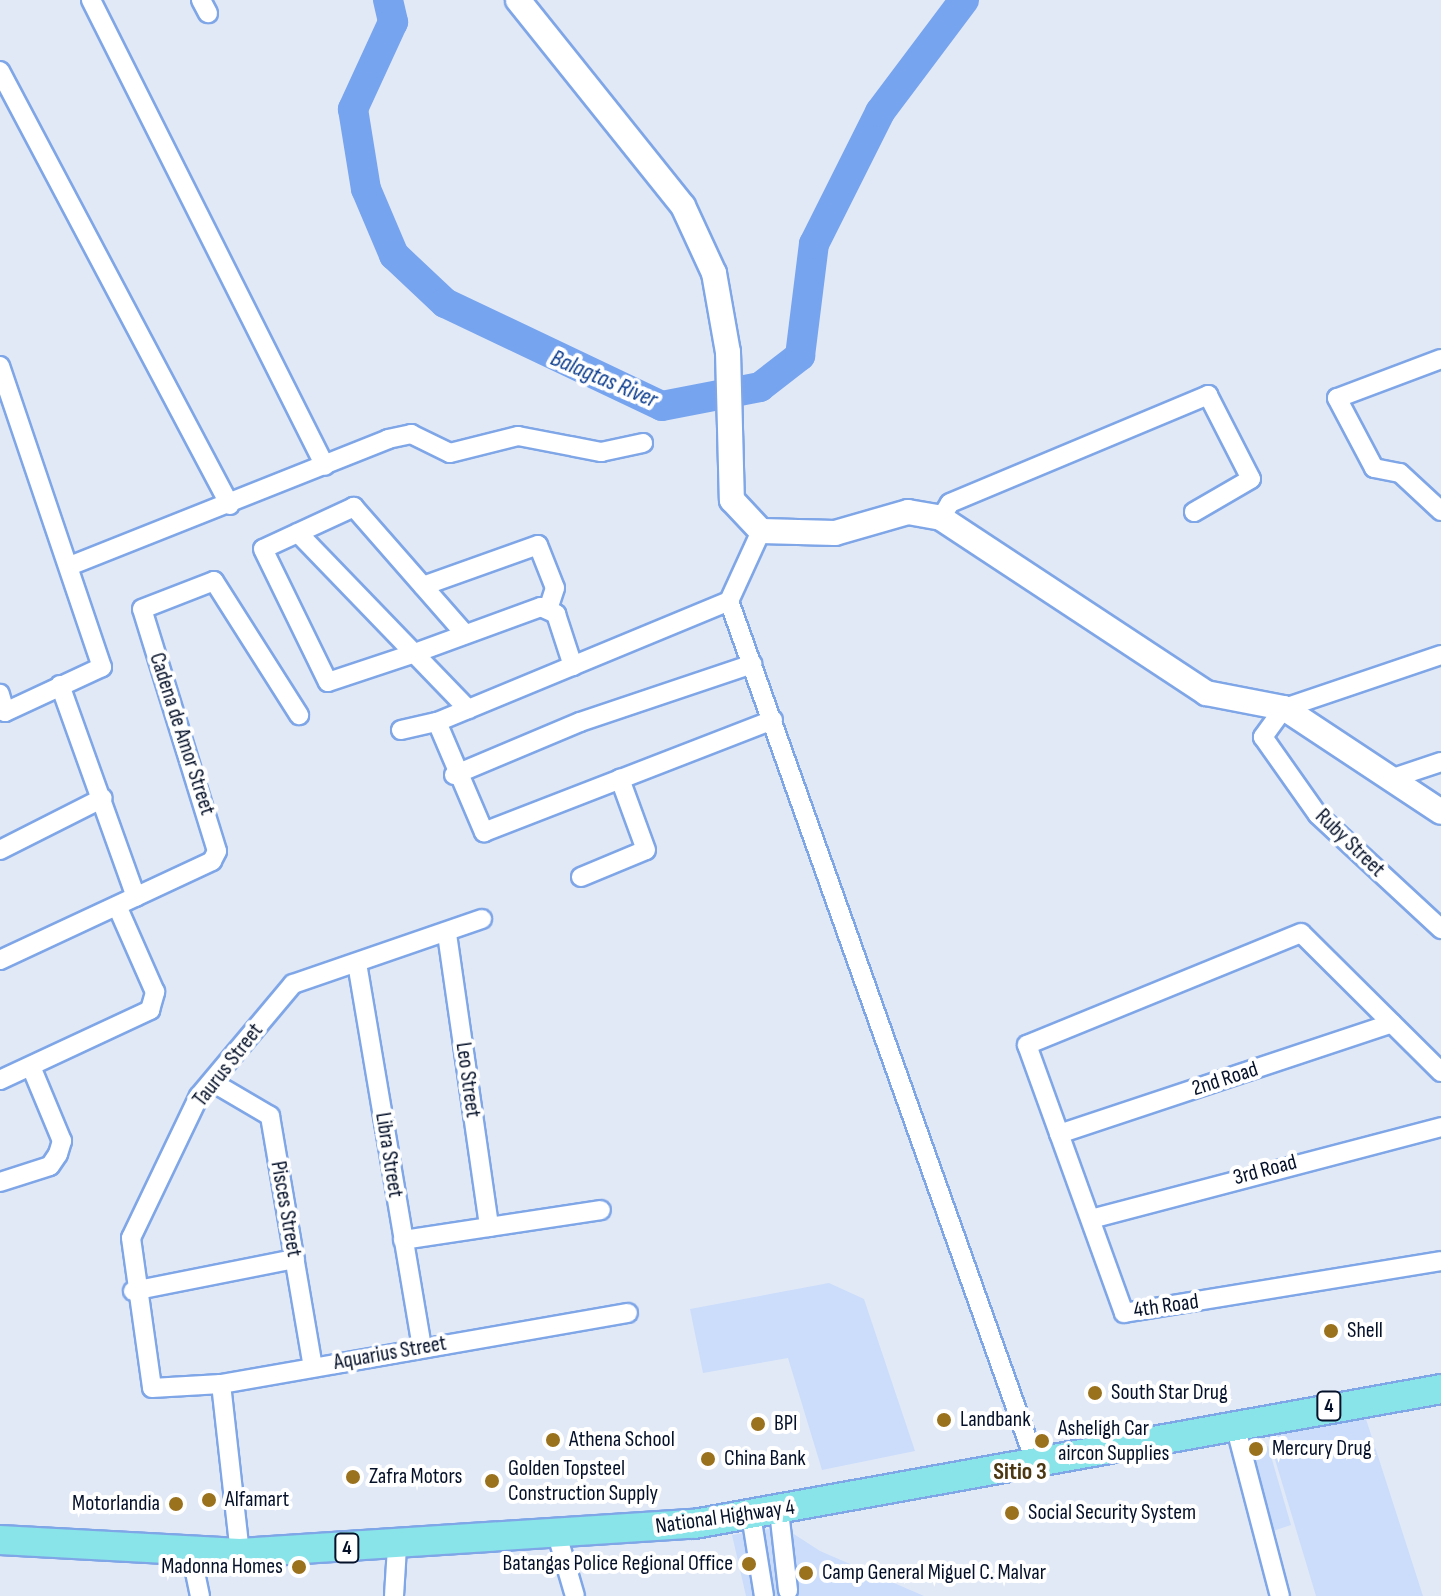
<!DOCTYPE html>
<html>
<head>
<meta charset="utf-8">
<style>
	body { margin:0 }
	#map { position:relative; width:1441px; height:1596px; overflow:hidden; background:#e1e9f7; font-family:"Sofia Sans Condensed",sans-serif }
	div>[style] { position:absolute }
	.built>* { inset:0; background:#cbddfb }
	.river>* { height:30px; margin:-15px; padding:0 15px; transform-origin:15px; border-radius:15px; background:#77a4ee }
	.roads { filter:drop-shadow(2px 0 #7fa6e7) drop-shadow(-2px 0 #7fa6e7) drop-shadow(0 2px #7fa6e7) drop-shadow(0 -2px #7fa6e7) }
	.street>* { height:18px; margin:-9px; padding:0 9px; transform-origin:9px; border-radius:9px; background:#fff }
	.secondary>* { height:24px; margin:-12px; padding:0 12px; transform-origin:12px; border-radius:12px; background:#fff }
	.primary>* { height:28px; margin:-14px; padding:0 14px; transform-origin:14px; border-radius:14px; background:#89e4e9 }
	.dots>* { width:22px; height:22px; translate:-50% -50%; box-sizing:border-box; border:4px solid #fff; border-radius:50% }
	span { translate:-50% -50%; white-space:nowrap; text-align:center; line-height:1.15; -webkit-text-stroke:8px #fff; paint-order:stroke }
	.shield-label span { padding:2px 6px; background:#fff; border:2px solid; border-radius:6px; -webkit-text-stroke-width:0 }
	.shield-label { font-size:20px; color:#051129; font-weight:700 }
	.street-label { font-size:22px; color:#051129 }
	.poi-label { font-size:22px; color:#051129 }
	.left { translate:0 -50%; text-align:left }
	.right { translate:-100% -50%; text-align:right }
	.water-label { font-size:24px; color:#0b3c8d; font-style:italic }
	.neighbourhood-label { font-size:24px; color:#4b3711; font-weight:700 }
</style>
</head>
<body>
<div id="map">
	<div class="built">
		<div style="clip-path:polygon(829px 1283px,864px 1299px,915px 1451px,822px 1470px,788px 1358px,703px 1373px,690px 1309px)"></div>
		<div style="clip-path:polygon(1366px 1419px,1423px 1596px,1316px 1596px,1268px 1436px)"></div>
		<div style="clip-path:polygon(1268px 1446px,1291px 1525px,1273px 1531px,1250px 1451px)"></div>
		<div style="clip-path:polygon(783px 1527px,820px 1551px,924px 1596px,746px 1596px,732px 1535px)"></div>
	</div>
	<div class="river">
		<div style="left:388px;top:0;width:23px;rotate:77deg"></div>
		<div style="left:393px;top:22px;width:96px;rotate:114.7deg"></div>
		<div style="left:353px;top:109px;width:81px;rotate:80.8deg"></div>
		<div style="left:366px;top:189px;width:72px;rotate:67deg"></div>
		<div style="left:394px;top:255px;width:70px;rotate:43.3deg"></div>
		<div style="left:445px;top:303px;width:240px;rotate:25.4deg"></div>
		<div style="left:662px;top:406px;width:100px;rotate:-11deg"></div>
		<div style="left:760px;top:387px;width:51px;rotate:-37.8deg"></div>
		<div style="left:800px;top:356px;width:113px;rotate:-82.9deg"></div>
		<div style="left:814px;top:244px;width:148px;rotate:-63.4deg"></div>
		<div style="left:880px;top:112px;width:140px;rotate:-53.1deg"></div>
	</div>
	<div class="roads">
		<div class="street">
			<div style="left:91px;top:0;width:521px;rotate:63.34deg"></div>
			<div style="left:201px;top:0;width:15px;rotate:62deg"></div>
			<div style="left:0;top:71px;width:491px;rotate:62.1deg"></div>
			<div style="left:1441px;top:359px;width:111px;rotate:159.4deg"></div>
			<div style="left:1337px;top:398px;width:79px;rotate:62.1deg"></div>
			<div style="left:1374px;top:468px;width:26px;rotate:11deg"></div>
			<div style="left:1400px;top:473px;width:56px;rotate:42.8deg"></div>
			<div style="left:0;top:366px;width:318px;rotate:71.3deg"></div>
			<div style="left:102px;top:667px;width:107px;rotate:155.1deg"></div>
			<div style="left:5px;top:712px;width:19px;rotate:-106deg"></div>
			<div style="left:941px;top:518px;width:17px;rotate:-59deg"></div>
			<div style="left:950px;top:503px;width:280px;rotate:-22.7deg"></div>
			<div style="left:1208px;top:395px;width:94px;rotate:62.9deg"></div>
			<div style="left:1251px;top:479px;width:66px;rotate:149.9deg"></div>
			<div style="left:298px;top:533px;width:245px;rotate:46deg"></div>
			<div style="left:72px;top:565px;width:340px;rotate:-21.7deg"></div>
			<div style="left:388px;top:439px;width:24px;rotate:-12deg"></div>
			<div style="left:411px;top:434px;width:43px;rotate:26deg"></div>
			<div style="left:450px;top:453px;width:70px;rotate:-14deg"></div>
			<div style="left:518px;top:436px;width:85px;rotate:10.9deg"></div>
			<div style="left:601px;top:452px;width:43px;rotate:-12.1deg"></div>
			<div style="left:423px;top:586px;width:122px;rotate:-19.6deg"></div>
			<div style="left:538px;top:545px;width:46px;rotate:68.4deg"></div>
			<div style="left:555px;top:588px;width:19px;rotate:108deg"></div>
			<div style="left:729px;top:601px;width:916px;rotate:70.42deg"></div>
			<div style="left:465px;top:634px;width:169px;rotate:-131.2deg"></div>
			<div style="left:354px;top:507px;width:100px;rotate:155.2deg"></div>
			<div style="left:263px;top:549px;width:148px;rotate:64deg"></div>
			<div style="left:328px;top:682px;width:92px;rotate:-18.4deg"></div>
			<div style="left:415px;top:653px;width:134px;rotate:-20.1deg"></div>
			<div style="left:541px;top:607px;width:17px;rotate:25deg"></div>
			<div style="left:556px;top:614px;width:55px;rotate:71.9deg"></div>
			<div style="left:1441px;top:655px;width:166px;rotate:161.3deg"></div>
			<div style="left:1284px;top:708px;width:36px;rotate:126deg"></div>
			<div style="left:1263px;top:737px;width:95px;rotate:54.8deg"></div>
			<div style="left:1318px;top:815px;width:168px;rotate:42.8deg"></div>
			<div style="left:60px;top:685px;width:225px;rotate:70.3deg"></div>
			<div style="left:437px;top:722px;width:120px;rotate:66.9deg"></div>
			<div style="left:484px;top:832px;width:310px;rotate:-21.2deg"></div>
			<div style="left:401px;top:730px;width:37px;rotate:-13deg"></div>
			<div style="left:437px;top:722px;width:316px;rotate:-22.5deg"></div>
			<div style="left:729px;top:601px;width:77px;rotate:-65.4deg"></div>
			<div style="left:454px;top:775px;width:137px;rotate:-22.8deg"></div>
			<div style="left:580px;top:722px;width:182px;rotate:-18.6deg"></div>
			<div style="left:1393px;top:778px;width:51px;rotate:-18.4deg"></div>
			<div style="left:0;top:850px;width:115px;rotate:-26.8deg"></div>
			<div style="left:581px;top:877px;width:70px;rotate:-22.6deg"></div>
			<div style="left:646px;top:850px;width:76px;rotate:-110.1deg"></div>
			<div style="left:482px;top:919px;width:200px;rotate:161deg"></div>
			<div style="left:293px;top:984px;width:146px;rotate:130deg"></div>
			<div style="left:199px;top:1096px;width:157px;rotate:115.6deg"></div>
			<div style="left:131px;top:1238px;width:151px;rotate:82deg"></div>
			<div style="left:152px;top:1388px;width:69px;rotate:-3.3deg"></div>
			<div style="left:221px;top:1384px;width:413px;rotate:-9.9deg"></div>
			<div style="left:447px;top:934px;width:296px;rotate:81.8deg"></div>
			<div style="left:0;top:960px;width:234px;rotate:-25deg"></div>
			<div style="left:212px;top:861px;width:11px;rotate:-63deg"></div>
			<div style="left:217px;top:851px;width:253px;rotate:-107.2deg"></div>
			<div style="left:142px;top:609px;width:77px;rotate:-21.3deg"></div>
			<div style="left:214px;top:581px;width:159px;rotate:57.6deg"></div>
			<div style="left:357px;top:963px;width:390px;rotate:80.4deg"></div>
			<div style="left:1441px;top:1072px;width:197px;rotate:-135.2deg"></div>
			<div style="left:1301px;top:933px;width:296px;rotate:157.8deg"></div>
			<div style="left:1027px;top:1045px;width:285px;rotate:70.1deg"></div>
			<div style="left:1124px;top:1313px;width:321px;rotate:-9.3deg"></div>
			<div style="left:0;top:1080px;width:166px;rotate:-25deg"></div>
			<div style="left:150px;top:1010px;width:19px;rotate:-74deg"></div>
			<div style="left:155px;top:992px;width:94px;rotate:-113.8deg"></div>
			<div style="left:214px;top:1083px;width:65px;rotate:30.5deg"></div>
			<div style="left:270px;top:1116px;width:255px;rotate:80.3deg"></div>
			<div style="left:1059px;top:1134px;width:351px;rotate:-18.4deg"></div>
			<div style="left:0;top:1182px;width:52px;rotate:-17.7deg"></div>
			<div style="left:50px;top:1166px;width:14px;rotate:-56deg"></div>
			<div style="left:58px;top:1154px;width:14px;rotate:-73deg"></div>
			<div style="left:62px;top:1141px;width:78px;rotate:-112.6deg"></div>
			<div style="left:1091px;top:1219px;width:362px;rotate:-14.7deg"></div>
			<div style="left:403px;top:1240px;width:200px;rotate:-8.6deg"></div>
			<div style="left:133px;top:1291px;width:165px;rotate:-11.2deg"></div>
			<div style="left:221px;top:1384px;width:170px;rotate:83.6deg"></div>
			<div style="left:1235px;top:1425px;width:177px;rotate:75.3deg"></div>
			<div style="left:779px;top:1511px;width:80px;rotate:83.5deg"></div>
			<div style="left:751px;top:1515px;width:82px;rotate:80.9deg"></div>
			<div style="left:558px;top:1538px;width:60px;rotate:73.7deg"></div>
			<div style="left:191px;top:1553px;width:44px;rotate:78.2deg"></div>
			<div style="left:394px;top:1596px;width:49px;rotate:-86.5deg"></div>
		</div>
		<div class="secondary">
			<div style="left:518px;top:0;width:264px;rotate:51.3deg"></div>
			<div style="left:683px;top:206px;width:74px;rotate:65.2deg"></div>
			<div style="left:714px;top:273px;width:80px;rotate:80deg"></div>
			<div style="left:728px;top:352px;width:148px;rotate:88.5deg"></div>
			<div style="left:732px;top:500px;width:42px;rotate:46.9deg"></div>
			<div style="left:761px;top:531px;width:74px;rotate:1.5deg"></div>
			<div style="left:835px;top:533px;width:76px;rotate:-16deg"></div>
			<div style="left:908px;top:512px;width:34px;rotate:10deg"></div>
			<div style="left:941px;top:518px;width:318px;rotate:33.4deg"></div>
			<div style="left:1206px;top:693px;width:79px;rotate:10.9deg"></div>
			<div style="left:1284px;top:708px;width:188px;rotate:33.5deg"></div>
		</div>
		<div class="primary">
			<div style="left:0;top:1540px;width:240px;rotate:3.1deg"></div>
			<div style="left:240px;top:1553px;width:455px;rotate:-3.7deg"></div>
			<div style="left:694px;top:1524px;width:759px;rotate:-10.24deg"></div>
		</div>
	</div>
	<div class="dots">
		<div style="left:1331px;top:1331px;background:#9a711d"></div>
		<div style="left:1095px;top:1393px;background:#9a711d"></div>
		<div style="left:944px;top:1420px;background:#9a711d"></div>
		<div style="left:758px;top:1424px;background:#9a711d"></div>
		<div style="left:553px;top:1440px;background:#9a711d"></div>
		<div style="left:1042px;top:1441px;background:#9a711d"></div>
		<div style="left:1256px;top:1449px;background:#9a711d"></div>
		<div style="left:708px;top:1459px;background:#9a711d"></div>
		<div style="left:353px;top:1477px;background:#9a711d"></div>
		<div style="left:492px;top:1481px;background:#9a711d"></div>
		<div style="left:209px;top:1500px;background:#9a711d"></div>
		<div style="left:176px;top:1504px;background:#9a711d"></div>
		<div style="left:1012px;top:1513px;background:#9a711d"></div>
		<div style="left:749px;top:1564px;background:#9a711d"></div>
		<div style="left:299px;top:1567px;background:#9a711d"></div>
		<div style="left:806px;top:1573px;background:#9a711d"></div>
	</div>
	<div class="shield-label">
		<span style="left:1329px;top:1406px">4</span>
		<span style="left:347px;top:1548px">4</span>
	</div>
	<div class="street-label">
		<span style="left:182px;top:734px;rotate:72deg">Cadena de Amor Street</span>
		<span style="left:1350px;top:843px;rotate:44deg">Ruby Street</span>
		<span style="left:228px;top:1065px;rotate:-52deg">Taurus Street</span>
		<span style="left:1225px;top:1079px;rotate:-18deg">2nd Road</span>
		<span style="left:468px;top:1080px;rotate:82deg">Leo Street</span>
		<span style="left:389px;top:1155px;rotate:81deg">Libra Street</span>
		<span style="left:1265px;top:1170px;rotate:-15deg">3rd Road</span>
		<span style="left:286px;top:1209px;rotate:80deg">Pisces Street</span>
		<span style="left:1166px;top:1306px;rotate:-8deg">4th Road</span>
		<span style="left:390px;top:1353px;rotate:-10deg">Aquarius Street</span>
		<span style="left:725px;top:1517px;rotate:-8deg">National Highway 4</span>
	</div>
	<div class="poi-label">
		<span class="left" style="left:1347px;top:1331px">Shell</span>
		<span class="left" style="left:1111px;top:1393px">South Star Drug</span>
		<span class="left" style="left:960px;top:1420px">Landbank</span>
		<span class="left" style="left:774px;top:1424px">BPI</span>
		<span class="left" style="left:1058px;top:1441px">Asheligh Car<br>aircon Supplies</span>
		<span class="left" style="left:569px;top:1440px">Athena School</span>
		<span class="left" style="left:1272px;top:1449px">Mercury Drug</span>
		<span class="left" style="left:724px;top:1459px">China Bank</span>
		<span class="left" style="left:508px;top:1481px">Golden Topsteel<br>Construction Supply</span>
		<span class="left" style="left:369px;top:1477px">Zafra Motors</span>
		<span class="left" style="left:225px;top:1500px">Alfamart</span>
		<span class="right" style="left:160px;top:1504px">Motorlandia</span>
		<span class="left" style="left:1028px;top:1513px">Social Security System</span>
		<span class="right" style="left:733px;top:1564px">Batangas Police Regional Office</span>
		<span class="right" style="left:283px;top:1567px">Madonna Homes</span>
		<span class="left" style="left:822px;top:1573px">Camp General Miguel C. Malvar</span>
	</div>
	<div class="water-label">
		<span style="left:604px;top:379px;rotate:23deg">Balagtas River</span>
	</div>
	<div class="neighbourhood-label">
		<span style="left:1020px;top:1472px">Sitio 3</span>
	</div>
</div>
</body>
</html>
